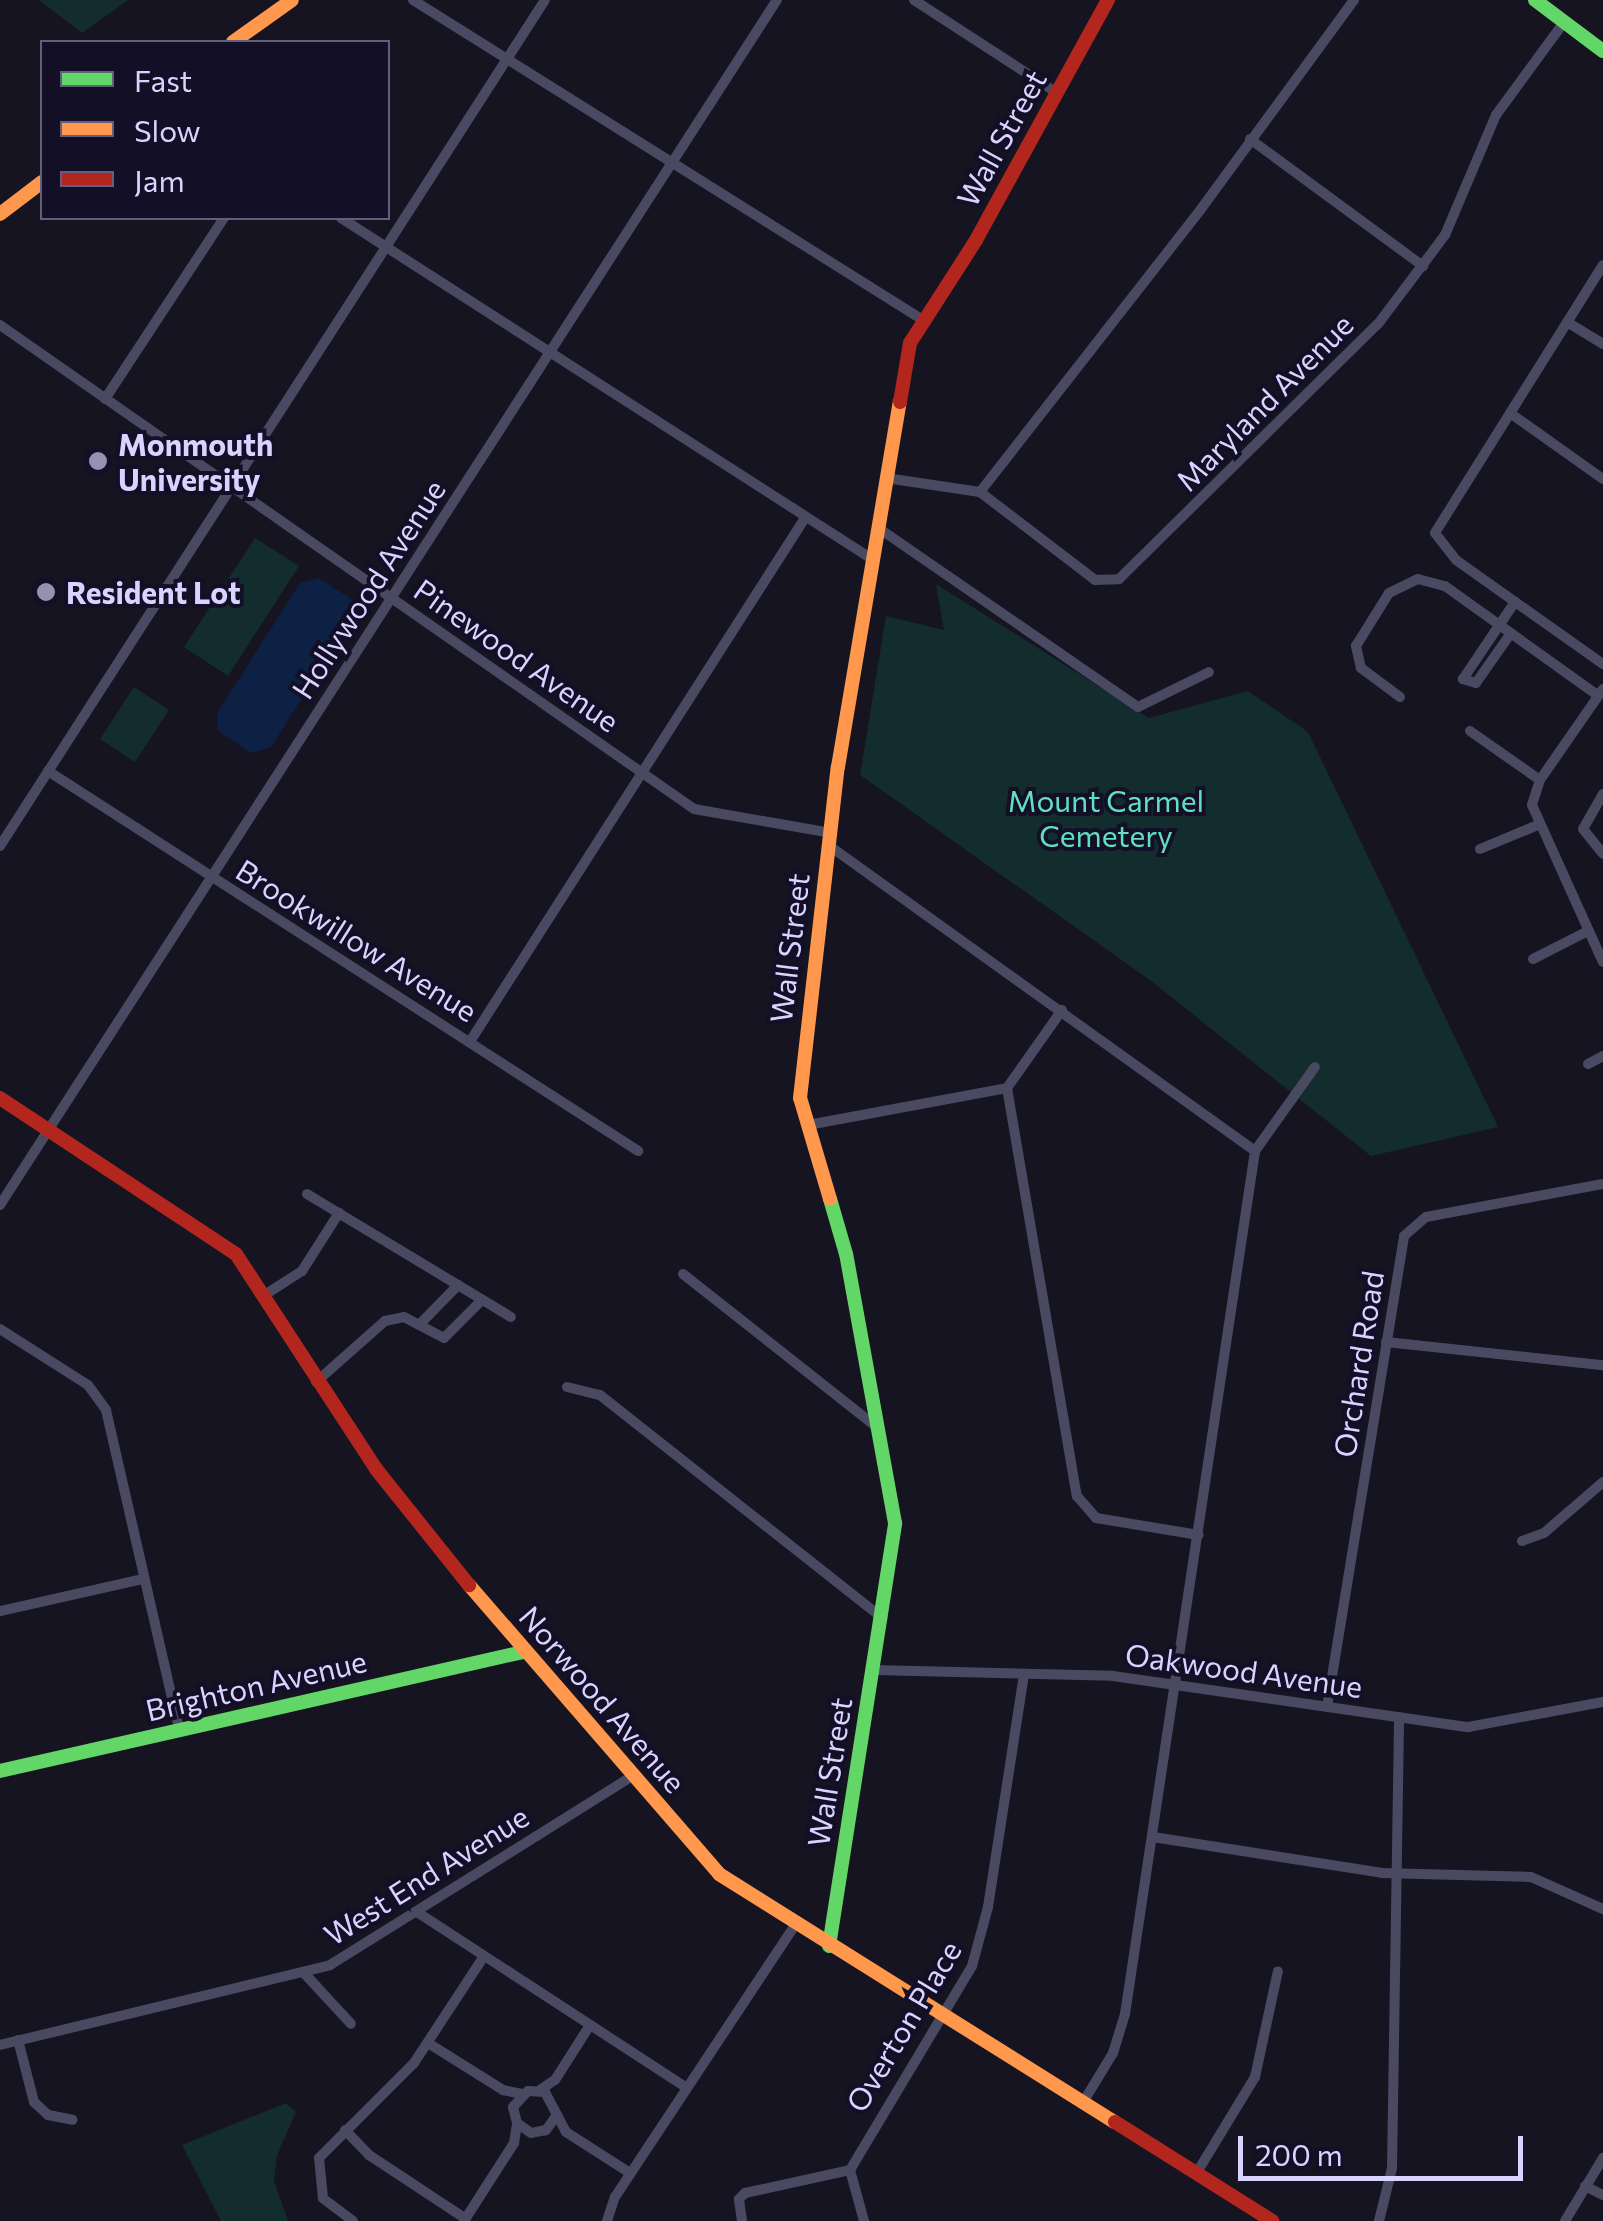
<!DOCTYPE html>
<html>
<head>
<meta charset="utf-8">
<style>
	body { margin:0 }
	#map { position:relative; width:1603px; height:2221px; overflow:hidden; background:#161421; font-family:Commissioner,sans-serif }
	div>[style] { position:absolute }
	.green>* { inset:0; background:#132c2d }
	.water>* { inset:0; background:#0d2144 }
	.street>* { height:10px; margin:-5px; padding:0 5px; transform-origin:5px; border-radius:5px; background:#4a4962 }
	.fast>* { height:14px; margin:-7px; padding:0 7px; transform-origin:7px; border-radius:7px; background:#63d668 }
	.slow>* { height:14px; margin:-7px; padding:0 7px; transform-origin:7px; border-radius:7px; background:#ff974d }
	.jam>* { height:14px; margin:-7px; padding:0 7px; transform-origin:7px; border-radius:7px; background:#b3261e }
	.dots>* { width:28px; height:28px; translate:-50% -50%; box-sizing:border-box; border:5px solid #130f26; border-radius:50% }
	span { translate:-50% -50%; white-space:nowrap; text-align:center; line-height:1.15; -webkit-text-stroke:8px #130f26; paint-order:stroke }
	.street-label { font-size:30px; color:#d9d4ff }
	.poi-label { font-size:30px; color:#d9d4ff; font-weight:700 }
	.left { translate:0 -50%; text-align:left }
	.park-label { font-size:30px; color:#5fe0c0 }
	.legend { position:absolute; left:40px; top:40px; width:350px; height:180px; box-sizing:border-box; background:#130f26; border:2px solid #625e7d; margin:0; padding:12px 18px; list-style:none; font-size:30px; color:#d9d4ff }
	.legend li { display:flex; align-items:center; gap:20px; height:50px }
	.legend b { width:50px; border:2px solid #625e7d }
	.scale { position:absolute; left:1238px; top:2136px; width:285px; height:45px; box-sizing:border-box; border:5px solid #d9d4ff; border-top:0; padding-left:12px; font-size:30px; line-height:35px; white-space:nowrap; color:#d9d4ff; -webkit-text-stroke:8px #130f26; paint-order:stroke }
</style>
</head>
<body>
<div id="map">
	<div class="green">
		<div style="clip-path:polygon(39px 0,128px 0,82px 33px)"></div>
		<div style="clip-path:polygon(255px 538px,299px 566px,228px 676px,184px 647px)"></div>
		<div style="clip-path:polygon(936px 584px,1149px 718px,1248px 691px,1308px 732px,1498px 1127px,1371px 1156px,1150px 980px,860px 775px,886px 616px,944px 630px)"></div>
		<div style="clip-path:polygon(134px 687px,169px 710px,135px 762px,100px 739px)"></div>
		<div style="clip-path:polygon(286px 2103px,296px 2112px,277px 2155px,274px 2181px,288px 2221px,221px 2221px,182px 2145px)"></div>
	</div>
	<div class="water">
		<div style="clip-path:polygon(319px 578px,351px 599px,357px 611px,271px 747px,251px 753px,217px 730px,218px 712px,300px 583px)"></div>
	</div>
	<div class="street">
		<div style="left:413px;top:0;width:602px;rotate:32.11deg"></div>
		<div style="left:914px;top:0;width:171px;rotate:33deg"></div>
		<div style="left:1250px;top:139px;width:215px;rotate:36.3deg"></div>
		<div style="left:341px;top:218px;width:631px;rotate:32.71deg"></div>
		<div style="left:1603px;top:265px;width:316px;rotate:122.1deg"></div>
		<div style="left:1435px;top:533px;width:34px;rotate:52deg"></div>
		<div style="left:1456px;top:560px;width:180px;rotate:35.3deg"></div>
		<div style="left:1567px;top:322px;width:42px;rotate:31.4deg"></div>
		<div style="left:0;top:325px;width:846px;rotate:34.89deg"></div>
		<div style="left:694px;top:809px;width:139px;rotate:9.9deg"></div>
		<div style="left:105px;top:399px;width:217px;rotate:-56.7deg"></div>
		<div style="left:1510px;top:413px;width:114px;rotate:35.4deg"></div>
		<div style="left:886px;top:478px;width:95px;rotate:8.5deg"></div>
		<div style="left:980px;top:492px;width:145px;rotate:37.4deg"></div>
		<div style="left:1095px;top:580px;width:24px;rotate:-2deg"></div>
		<div style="left:1119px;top:579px;width:363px;rotate:-44.6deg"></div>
		<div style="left:1378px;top:324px;width:111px;rotate:-53deg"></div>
		<div style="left:1445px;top:235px;width:130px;rotate:-67deg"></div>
		<div style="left:1496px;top:115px;width:115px;rotate:-53.8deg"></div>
		<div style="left:980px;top:492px;width:359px;rotate:-52deg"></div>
		<div style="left:1201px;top:209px;width:259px;rotate:-53.8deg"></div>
		<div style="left:877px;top:527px;width:317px;rotate:34.6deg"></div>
		<div style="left:1138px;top:707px;width:79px;rotate:-26.2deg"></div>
		<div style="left:1511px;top:633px;width:61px;rotate:125deg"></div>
		<div style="left:1476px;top:683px;width:14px;rotate:-163deg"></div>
		<div style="left:1463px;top:679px;width:93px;rotate:-56deg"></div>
		<div style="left:1603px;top:689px;width:111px;rotate:124.7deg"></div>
		<div style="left:1540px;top:780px;width:26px;rotate:108deg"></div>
		<div style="left:1532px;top:805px;width:172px;rotate:65.7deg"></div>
		<div style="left:1400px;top:697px;width:49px;rotate:-143.4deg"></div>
		<div style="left:1361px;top:668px;width:23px;rotate:-103deg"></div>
		<div style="left:1356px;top:646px;width:62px;rotate:-58.1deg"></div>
		<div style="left:1389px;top:593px;width:32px;rotate:-26deg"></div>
		<div style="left:1418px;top:579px;width:28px;rotate:15deg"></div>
		<div style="left:1445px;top:586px;width:187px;rotate:35.6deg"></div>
		<div style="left:1470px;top:731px;width:85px;rotate:35deg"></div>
		<div style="left:48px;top:771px;width:702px;rotate:32.78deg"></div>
		<div style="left:1603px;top:794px;width:40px;rotate:119.7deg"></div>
		<div style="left:1583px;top:829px;width:32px;rotate:51deg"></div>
		<div style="left:0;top:846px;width:1006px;rotate:-57.21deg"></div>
		<div style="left:831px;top:847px;width:522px;rotate:35.64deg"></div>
		<div style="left:1480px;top:849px;width:63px;rotate:-22.5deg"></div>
		<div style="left:1533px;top:959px;width:62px;rotate:-27deg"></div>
		<div style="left:1062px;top:1010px;width:95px;rotate:125.2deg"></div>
		<div style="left:1007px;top:1088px;width:414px;rotate:80.3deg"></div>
		<div style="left:1077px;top:1496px;width:29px;rotate:49deg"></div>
		<div style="left:1096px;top:1518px;width:104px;rotate:9.4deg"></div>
		<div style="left:471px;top:1040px;width:620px;rotate:-57.39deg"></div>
		<div style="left:1588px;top:1064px;width:17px;rotate:-28deg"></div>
		<div style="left:808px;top:1125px;width:202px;rotate:-10.5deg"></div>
		<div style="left:307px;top:1194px;width:238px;rotate:31.1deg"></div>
		<div style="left:0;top:1205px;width:1434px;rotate:-57.19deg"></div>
		<div style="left:683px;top:1274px;width:248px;rotate:38.3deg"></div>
		<div style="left:263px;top:1296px;width:46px;rotate:-32.7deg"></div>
		<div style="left:302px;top:1271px;width:69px;rotate:-57.5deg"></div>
		<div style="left:419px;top:1325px;width:56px;rotate:-45.7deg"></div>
		<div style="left:0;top:1329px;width:104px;rotate:32.5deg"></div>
		<div style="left:88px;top:1385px;width:31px;rotate:54deg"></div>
		<div style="left:106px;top:1410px;width:328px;rotate:77.1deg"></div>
		<div style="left:1386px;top:1342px;width:218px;rotate:6.1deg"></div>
		<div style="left:316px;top:1382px;width:92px;rotate:-41.5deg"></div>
		<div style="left:385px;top:1321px;width:19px;rotate:-12deg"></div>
		<div style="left:404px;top:1317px;width:45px;rotate:27.7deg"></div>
		<div style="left:444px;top:1338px;width:54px;rotate:-45deg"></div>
		<div style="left:567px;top:1387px;width:34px;rotate:14deg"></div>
		<div style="left:600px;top:1395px;width:360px;rotate:38.3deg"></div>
		<div style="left:1522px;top:1541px;width:23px;rotate:-20deg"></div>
		<div style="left:1544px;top:1533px;width:78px;rotate:-40.8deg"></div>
		<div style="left:0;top:1611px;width:147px;rotate:-12.6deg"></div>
		<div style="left:874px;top:1670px;width:239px;rotate:1.4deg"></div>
		<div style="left:1113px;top:1676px;width:359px;rotate:8.2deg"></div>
		<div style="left:1468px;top:1727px;width:137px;rotate:-10.5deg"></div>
		<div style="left:1327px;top:1707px;width:477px;rotate:-80.7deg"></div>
		<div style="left:1404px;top:1236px;width:29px;rotate:-41deg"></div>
		<div style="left:1426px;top:1217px;width:180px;rotate:-10.6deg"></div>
		<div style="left:1153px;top:1837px;width:232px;rotate:8.9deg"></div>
		<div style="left:1382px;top:1873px;width:149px;rotate:1.5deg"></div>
		<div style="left:1531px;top:1877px;width:79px;rotate:24deg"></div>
		<div style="left:417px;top:1912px;width:322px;rotate:33.1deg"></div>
		<div style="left:304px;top:1973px;width:69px;rotate:47.3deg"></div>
		<div style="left:18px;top:2040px;width:64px;rotate:75.5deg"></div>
		<div style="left:34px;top:2102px;width:19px;rotate:43deg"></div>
		<div style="left:48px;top:2115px;width:25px;rotate:11deg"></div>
		<div style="left:428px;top:2043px;width:89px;rotate:32.1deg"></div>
		<div style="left:503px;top:2090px;width:19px;rotate:12deg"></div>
		<div style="left:0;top:2045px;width:340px;rotate:-13.6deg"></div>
		<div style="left:330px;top:1965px;width:356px;rotate:-32deg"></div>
		<div style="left:540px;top:2090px;width:18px;rotate:-34deg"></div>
		<div style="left:555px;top:2080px;width:65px;rotate:-57.5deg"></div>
		<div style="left:1082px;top:2104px;width:60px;rotate:-58.7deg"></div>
		<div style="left:1113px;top:2053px;width:41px;rotate:-72.9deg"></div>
		<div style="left:1125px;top:2014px;width:873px;rotate:-81.43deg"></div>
		<div style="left:1255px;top:1151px;width:103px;rotate:-54.5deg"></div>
		<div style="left:557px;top:2115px;width:19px;rotate:126deg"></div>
		<div style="left:546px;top:2130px;width:15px;rotate:169deg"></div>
		<div style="left:531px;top:2133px;width:17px;rotate:-144deg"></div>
		<div style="left:517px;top:2123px;width:16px;rotate:-104deg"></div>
		<div style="left:513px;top:2107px;width:22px;rotate:-47deg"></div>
		<div style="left:528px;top:2091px;width:17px;rotate:3deg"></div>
		<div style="left:545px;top:2092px;width:45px;rotate:62.3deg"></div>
		<div style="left:566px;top:2132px;width:76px;rotate:32.6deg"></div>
		<div style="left:345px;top:2130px;width:35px;rotate:46deg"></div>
		<div style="left:369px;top:2155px;width:116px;rotate:33.4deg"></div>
		<div style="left:850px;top:2170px;width:53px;rotate:74.6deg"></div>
		<div style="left:1196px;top:2174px;width:114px;rotate:-58.7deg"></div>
		<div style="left:1255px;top:2077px;width:108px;rotate:-77.8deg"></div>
		<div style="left:1585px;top:2186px;width:20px;rotate:27deg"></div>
		<div style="left:353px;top:2221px;width:38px;rotate:-143deg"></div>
		<div style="left:323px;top:2198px;width:40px;rotate:-95.7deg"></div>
		<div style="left:319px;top:2158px;width:134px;rotate:-45deg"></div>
		<div style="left:414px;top:2063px;width:128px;rotate:-56.8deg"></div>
		<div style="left:464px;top:2221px;width:93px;rotate:-57.3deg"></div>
		<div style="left:514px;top:2143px;width:20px;rotate:-81deg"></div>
		<div style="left:607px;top:2221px;width:25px;rotate:-72deg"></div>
		<div style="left:615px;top:2197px;width:326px;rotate:-56.5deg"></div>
		<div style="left:742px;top:2221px;width:22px;rotate:-98deg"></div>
		<div style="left:739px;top:2199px;width:8px;rotate:-45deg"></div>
		<div style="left:745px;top:2193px;width:107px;rotate:-12.4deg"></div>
		<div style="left:850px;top:2170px;width:238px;rotate:-59.1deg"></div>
		<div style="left:972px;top:1966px;width:61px;rotate:-74.8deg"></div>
		<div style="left:988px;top:1907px;width:236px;rotate:-81.2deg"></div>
		<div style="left:1379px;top:2221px;width:55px;rotate:-76.2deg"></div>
		<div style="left:1392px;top:2168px;width:451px;rotate:-89.1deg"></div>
		<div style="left:1565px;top:2221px;width:74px;rotate:-58.9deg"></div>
	</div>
	<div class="fast">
		<div style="left:1535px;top:0;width:85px;rotate:36.9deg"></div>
		<div style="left:0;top:1771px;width:536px;rotate:-12.82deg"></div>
		<div style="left:829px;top:1946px;width:428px;rotate:-81.1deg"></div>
		<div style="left:895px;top:1523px;width:273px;rotate:-100.3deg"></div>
		<div style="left:846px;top:1254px;width:57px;rotate:-106.2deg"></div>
	</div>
	<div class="slow">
		<div style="left:233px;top:42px;width:72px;rotate:-35.4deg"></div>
		<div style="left:0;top:214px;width:53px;rotate:-37.3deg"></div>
		<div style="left:830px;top:1199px;width:105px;rotate:-106.5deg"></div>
		<div style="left:800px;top:1098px;width:333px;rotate:-83.5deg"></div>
		<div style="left:838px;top:767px;width:370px;rotate:-80.4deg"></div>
		<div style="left:469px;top:1585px;width:382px;rotate:49.1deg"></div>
		<div style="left:719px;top:1874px;width:467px;rotate:32.1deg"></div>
	</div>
	<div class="jam">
		<div style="left:900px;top:402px;width:60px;rotate:-80.4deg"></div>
		<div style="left:910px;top:343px;width:122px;rotate:-57.3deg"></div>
		<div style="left:976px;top:240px;width:274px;rotate:-61.2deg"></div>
		<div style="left:0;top:1098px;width:283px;rotate:33.5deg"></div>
		<div style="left:236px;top:1254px;width:257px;rotate:56.9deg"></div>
		<div style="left:376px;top:1469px;width:149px;rotate:51.3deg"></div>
		<div style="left:1115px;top:2122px;width:186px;rotate:32.2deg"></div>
	</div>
	<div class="dots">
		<div style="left:98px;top:461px;background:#9591b1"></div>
		<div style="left:46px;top:592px;background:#9591b1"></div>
	</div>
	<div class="street-label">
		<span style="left:1001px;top:138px;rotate:-61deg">Wall Street</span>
		<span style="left:1264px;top:402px;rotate:-45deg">Maryland Avenue</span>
		<span style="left:368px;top:589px;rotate:-57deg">Hollywood Avenue</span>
		<span style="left:517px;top:655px;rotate:35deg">Pinewood Avenue</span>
		<span style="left:357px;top:940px;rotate:32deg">Brookwillow Avenue</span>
		<span style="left:789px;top:948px;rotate:-83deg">Wall Street</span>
		<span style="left:1358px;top:1364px;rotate:-81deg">Orchard Road</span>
		<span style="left:1244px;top:1670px;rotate:8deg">Oakwood Avenue</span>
		<span style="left:256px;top:1685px;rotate:-13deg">Brighton Avenue</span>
		<span style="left:603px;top:1699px;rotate:49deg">Norwood Avenue</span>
		<span style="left:829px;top:1772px;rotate:-81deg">Wall Street</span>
		<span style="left:426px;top:1875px;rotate:-32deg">West End Avenue</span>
		<span style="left:903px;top:2026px;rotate:-59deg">Overton Place</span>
	</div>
	<div class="poi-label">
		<span class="left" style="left:118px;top:461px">Monmouth<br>University</span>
		<span class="left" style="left:66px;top:592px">Resident Lot</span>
	</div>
	<div class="park-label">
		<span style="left:1106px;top:817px">Mount Carmel<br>Cemetery</span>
	</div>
	<ul class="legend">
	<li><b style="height:12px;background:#63d668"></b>Fast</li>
	<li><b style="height:12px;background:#ff974d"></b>Slow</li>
	<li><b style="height:12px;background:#b3261e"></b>Jam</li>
	</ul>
	<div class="scale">200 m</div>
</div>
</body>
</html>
